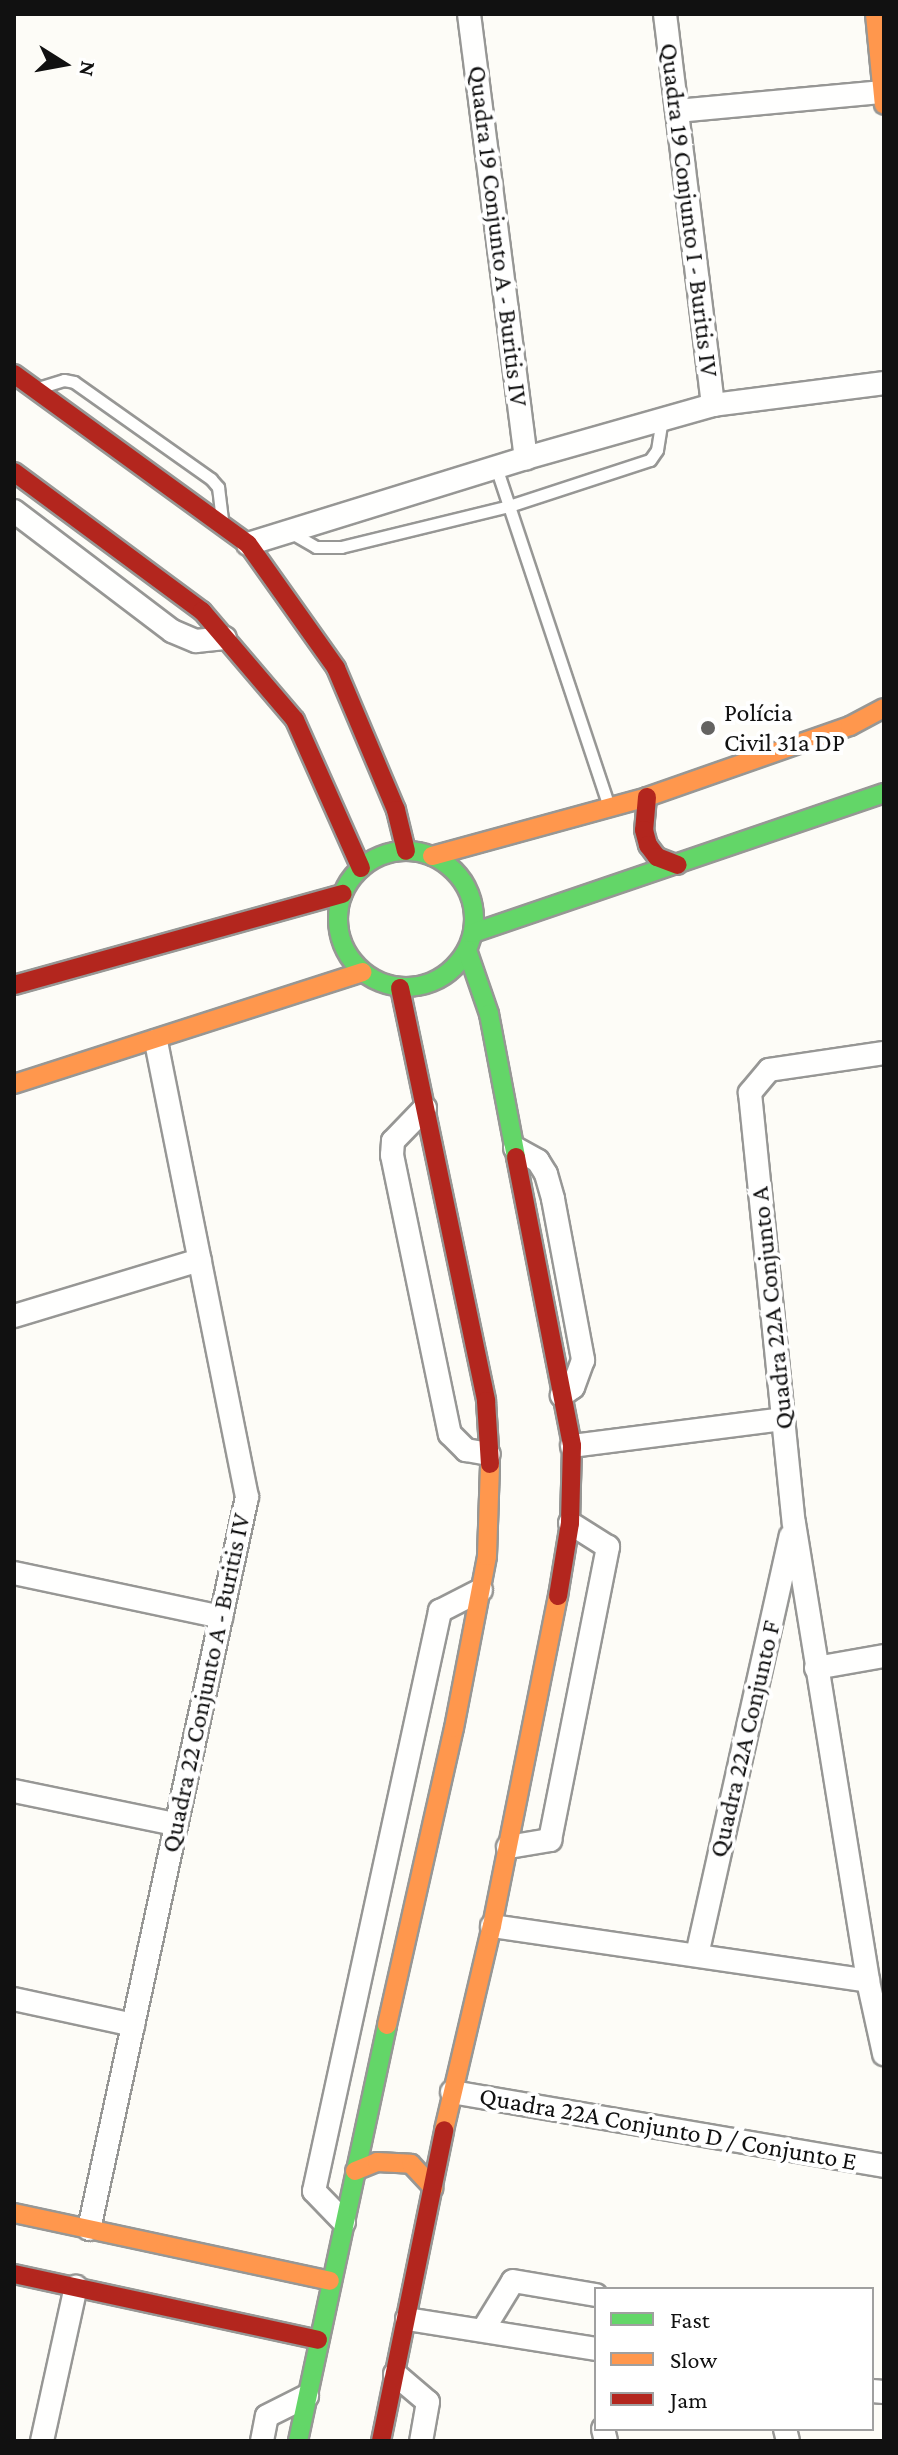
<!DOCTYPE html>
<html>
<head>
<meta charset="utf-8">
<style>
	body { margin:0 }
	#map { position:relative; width:898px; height:2455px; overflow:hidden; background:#fdfcf7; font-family:"Crimson Pro",serif }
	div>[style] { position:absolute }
	.roads { filter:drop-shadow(2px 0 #979795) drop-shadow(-2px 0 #979795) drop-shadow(0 2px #979795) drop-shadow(0 -2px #979795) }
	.lane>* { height:11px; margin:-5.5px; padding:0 5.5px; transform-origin:5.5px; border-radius:5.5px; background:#fffffe }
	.street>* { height:22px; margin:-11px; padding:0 11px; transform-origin:11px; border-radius:11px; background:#fffffe }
	.fast>* { height:18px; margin:-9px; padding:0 9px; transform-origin:9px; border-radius:9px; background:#63d668 }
	.fast>.ring { margin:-9px; padding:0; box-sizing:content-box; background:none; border:18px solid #63d668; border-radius:50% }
	.slow>* { height:18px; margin:-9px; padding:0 9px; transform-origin:9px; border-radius:9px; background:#ff974d }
	.jam>* { height:18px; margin:-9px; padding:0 9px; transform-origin:9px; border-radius:9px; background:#b3261e }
	.dots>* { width:22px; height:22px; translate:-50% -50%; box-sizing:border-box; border:4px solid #fff; border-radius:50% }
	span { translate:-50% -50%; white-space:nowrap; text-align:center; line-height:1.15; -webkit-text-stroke:8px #fff; paint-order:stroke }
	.street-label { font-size:26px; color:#111 }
	.poi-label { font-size:26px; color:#111 }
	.left { translate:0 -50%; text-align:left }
	.frame { position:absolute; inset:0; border:16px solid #111; pointer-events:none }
	.legend { position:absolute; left:594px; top:2287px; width:280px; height:144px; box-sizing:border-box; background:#fff; border:2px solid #a0a0a0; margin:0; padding:10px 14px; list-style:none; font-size:24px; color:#111 }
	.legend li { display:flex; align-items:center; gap:16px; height:40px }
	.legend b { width:40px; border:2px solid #a0a0a0 }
	.north { position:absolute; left:24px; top:24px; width:80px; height:80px; -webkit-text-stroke:6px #fff; paint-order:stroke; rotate:101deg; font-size:22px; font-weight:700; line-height:32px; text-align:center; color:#111 }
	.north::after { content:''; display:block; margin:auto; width:28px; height:36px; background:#111; clip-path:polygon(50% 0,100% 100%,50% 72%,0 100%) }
</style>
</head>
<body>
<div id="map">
	<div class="roads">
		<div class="lane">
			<div style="left:38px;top:388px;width:27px;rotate:-17deg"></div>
			<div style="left:64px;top:380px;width:10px;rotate:11deg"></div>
			<div style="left:74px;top:382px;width:168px;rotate:35.3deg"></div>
			<div style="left:211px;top:479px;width:11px;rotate:49deg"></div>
			<div style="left:218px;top:487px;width:31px;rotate:83deg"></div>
			<div style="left:496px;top:467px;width:355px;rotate:71.6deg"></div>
			<div style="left:290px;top:532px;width:30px;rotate:30deg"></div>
			<div style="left:316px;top:547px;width:25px"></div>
			<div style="left:341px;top:547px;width:173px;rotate:-13.7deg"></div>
			<div style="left:509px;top:506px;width:148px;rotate:-18.1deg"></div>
			<div style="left:650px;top:460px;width:12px;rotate:-55deg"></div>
			<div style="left:657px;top:450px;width:30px;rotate:-81deg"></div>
		</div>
		<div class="street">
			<div style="left:469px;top:14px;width:448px;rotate:82.7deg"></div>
			<div style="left:665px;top:14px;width:394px;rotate:83deg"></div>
			<div style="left:677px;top:111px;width:207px;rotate:-5.3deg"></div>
			<div style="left:14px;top:511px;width:198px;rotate:37.2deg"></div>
			<div style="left:172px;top:631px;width:26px;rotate:23deg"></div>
			<div style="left:196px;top:641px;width:29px;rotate:-6deg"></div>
			<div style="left:248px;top:544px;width:291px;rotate:-17.2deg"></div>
			<div style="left:526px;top:458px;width:194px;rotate:-15.8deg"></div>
			<div style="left:713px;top:405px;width:172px;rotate:-7.3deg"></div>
			<div style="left:884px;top:1053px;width:116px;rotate:171.6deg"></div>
			<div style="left:769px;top:1070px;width:30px;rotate:130deg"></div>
			<div style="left:750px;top:1093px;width:432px;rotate:84.2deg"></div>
			<div style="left:794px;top:1523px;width:464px;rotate:80.8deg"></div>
			<div style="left:868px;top:1981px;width:75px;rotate:77.6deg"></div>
			<div style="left:425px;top:1108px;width:46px;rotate:134.1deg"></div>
			<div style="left:393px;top:1141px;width:14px;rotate:94deg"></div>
			<div style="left:392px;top:1155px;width:285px;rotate:78.3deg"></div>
			<div style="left:450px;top:1434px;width:23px;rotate:45deg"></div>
			<div style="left:466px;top:1450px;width:23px;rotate:10deg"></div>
			<div style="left:515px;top:1148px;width:26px;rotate:29deg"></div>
			<div style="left:538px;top:1161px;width:15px;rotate:58deg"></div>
			<div style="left:546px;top:1174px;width:26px;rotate:74deg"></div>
			<div style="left:553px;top:1199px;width:164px;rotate:79.4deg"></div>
			<div style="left:583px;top:1360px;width:29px;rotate:110deg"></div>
			<div style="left:573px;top:1387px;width:14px;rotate:144deg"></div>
			<div style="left:14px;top:1316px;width:194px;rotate:-16.8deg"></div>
			<div style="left:572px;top:1446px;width:213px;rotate:-7.3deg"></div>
			<div style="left:14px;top:1573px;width:212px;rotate:12deg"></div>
			<div style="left:816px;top:1668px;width:69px;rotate:-10deg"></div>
			<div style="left:14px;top:1791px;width:164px;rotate:11.6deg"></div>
			<div style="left:508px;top:1847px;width:43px;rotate:-9.5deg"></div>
			<div style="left:550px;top:1840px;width:299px;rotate:-78.8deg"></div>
			<div style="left:608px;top:1547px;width:45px;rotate:-147.7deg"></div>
			<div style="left:492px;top:1926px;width:380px;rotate:8.3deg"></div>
			<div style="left:697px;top:1955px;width:429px;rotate:-77.4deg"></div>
			<div style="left:14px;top:1999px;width:122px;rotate:12.3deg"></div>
			<div style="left:452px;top:2092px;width:438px;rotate:9.7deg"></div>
			<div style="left:344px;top:2222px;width:43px;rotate:-134.1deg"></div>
			<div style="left:314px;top:2191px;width:594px;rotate:-77.74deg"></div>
			<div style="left:440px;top:1611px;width:46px;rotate:-27.1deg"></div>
			<div style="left:89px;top:2229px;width:749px;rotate:-77.82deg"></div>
			<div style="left:247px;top:1497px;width:465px;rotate:-101.3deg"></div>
			<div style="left:407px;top:2319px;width:191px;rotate:9deg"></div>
			<div style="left:483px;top:2330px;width:57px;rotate:-58.5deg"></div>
			<div style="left:513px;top:2281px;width:84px;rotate:9.6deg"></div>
			<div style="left:395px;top:2374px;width:43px;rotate:40.3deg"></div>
			<div style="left:428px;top:2402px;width:40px;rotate:100deg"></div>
			<div style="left:872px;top:2391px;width:12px;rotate:5deg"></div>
			<div style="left:603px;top:2429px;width:12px;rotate:76deg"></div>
			<div style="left:785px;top:2429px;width:12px;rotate:76deg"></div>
			<div style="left:42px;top:2441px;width:158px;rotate:-77.6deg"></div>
			<div style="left:262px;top:2441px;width:25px;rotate:-79deg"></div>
			<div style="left:267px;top:2416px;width:45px;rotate:-26.6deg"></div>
		</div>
		<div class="fast">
			<div class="ring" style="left:338px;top:851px;width:118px;height:118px"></div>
			<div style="left:473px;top:933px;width:434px;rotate:-18.8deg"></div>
			<div style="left:467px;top:950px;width:68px;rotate:71deg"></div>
			<div style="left:489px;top:1014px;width:146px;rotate:79.3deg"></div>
			<div style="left:298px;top:2441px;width:425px;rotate:-77.9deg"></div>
		</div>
		<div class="slow">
			<div style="left:875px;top:14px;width:91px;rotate:84.4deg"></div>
			<div style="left:432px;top:856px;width:223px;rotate:-15.3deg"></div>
			<div style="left:647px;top:797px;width:215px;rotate:-19.3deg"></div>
			<div style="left:850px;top:726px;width:38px;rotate:-28deg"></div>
			<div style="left:14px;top:1084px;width:366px;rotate:-17.8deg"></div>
			<div style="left:387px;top:2025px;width:304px;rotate:-77.3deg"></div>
			<div style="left:454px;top:1728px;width:175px;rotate:-79.1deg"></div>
			<div style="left:487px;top:1556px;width:92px;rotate:-88.1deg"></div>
			<div style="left:444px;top:2130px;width:210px;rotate:-76.8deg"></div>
			<div style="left:492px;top:1926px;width:337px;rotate:-78.7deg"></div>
			<div style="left:355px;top:2171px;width:24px;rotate:-22deg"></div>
			<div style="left:377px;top:2162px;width:34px;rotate:3deg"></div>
			<div style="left:411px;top:2164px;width:33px;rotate:47deg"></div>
			<div style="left:14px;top:2213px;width:323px;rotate:12.1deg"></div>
		</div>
		<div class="jam">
			<div style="left:14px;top:374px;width:289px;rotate:36deg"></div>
			<div style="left:248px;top:544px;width:152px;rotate:54.6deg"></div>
			<div style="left:336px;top:668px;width:154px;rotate:67.1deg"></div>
			<div style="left:396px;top:810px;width:42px;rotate:76.3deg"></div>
			<div style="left:14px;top:472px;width:234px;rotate:36.5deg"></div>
			<div style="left:202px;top:611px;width:143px;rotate:49.5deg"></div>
			<div style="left:295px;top:720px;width:162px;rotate:66deg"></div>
			<div style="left:647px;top:797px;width:33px;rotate:95deg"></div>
			<div style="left:644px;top:830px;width:16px;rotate:75deg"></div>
			<div style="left:648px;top:845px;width:15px;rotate:53deg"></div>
			<div style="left:657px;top:857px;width:22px;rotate:21deg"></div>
			<div style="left:14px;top:985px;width:341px;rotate:-15.5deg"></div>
			<div style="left:400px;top:988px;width:422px;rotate:78.2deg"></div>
			<div style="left:486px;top:1401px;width:63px;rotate:86.4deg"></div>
			<div style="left:516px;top:1157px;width:294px;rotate:79deg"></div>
			<div style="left:572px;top:1446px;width:77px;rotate:91.5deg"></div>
			<div style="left:570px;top:1523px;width:74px;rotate:99.3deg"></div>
			<div style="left:14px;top:2274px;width:311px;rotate:12.2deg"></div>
			<div style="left:381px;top:2441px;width:317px;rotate:-78.5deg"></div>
		</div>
	</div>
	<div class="dots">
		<div style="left:708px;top:728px;background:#646362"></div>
	</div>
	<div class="street-label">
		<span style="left:689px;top:210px;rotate:83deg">Quadra 19 Conjunto I - Buritis IV</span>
		<span style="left:498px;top:236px;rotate:83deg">Quadra 19 Conjunto A - Buritis IV</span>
		<span style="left:772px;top:1308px;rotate:-96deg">Quadra 22A Conjunto A</span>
		<span style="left:206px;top:1683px;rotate:-78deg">Quadra 22 Conjunto A - Buritis IV</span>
		<span style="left:745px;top:1739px;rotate:-77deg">Quadra 22A Conjunto F</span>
		<span style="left:668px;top:2129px;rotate:10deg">Quadra 22A Conjunto D / Conjunto E</span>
	</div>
	<div class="poi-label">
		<span class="left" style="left:724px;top:728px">Polícia<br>Civil 31a DP</span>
	</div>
	<div class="frame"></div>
	<ul class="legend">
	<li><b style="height:10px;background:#63d668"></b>Fast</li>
	<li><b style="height:10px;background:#ff974d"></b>Slow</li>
	<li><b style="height:10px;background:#b3261e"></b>Jam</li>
	</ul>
	<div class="north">N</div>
</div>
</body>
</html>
